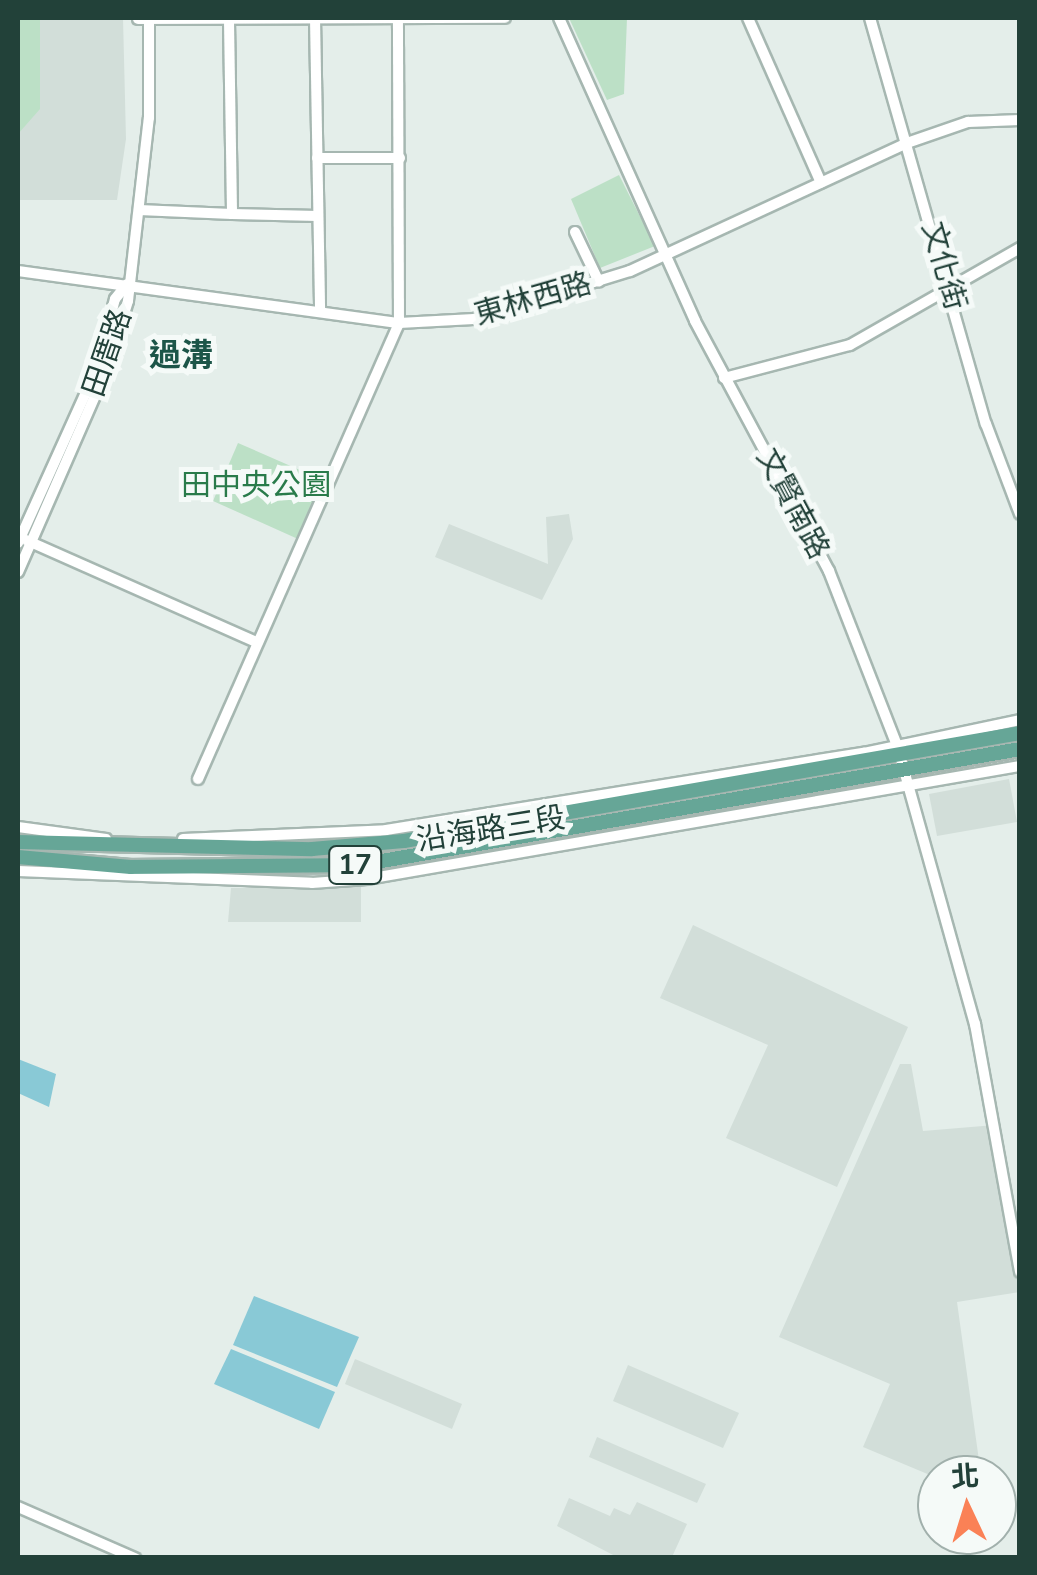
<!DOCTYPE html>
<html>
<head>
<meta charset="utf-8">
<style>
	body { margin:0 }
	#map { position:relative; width:1037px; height:1575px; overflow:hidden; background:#e4eeea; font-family:"Nunito Sans","Noto Sans TC",sans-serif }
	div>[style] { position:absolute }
	.built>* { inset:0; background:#d2ded9 }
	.green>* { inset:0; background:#bce0c6 }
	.water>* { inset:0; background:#89c9d6 }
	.roads { filter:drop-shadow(2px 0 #a6b7b1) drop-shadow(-2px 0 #a6b7b1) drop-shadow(0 2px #a6b7b1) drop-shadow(0 -2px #a6b7b1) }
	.minor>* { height:10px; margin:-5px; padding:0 5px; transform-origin:5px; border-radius:5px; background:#fff }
	.major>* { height:14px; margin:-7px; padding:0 7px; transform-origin:7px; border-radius:7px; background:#66a697 }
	span { translate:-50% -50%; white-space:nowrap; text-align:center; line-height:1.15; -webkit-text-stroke:10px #f5faf8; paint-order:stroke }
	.shield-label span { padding:2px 8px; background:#f5faf8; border:2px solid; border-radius:8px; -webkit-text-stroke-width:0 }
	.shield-label { font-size:28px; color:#224139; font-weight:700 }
	.street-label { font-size:30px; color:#224139 }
	.park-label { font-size:30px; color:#297b4a }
	.neighbourhood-label { font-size:32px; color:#1c5548; font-weight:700 }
	.frame { position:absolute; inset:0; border:20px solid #224139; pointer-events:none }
	.north { position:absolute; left:917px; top:1455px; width:100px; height:100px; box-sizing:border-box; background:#f5faf8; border:2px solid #a1b0ac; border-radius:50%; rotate:356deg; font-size:28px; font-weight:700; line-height:40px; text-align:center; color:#224139 }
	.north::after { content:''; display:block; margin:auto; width:35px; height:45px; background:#fa8156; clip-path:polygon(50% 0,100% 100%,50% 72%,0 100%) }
</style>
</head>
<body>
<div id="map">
	<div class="built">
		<div style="clip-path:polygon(18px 18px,123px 18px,126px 139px,117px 200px,18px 200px)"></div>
		<div style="clip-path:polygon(569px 514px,573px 539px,542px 600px,435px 557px,449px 524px,548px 564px,546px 517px)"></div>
		<div style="clip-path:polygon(1009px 779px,1017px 822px,937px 836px,929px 794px)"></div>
		<div style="clip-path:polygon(361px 887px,361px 922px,228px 922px,231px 888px)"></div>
		<div style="clip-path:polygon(693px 925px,908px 1027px,837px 1187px,726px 1138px,768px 1045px,660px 998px)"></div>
		<div style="clip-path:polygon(900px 1064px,911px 1064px,923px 1131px,995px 1125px,1020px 1292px,957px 1302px,981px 1475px,937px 1478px,863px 1447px,890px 1384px,779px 1337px)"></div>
		<div style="clip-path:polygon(355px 1359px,462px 1404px,452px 1429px,345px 1384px)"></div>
		<div style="clip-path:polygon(628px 1365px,739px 1413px,723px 1448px,613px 1401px)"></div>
		<div style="clip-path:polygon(597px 1437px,706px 1484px,697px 1503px,589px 1457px)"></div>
		<div style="clip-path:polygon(569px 1498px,610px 1516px,614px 1508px,630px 1515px,637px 1502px,687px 1524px,672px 1557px,617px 1557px,557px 1526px)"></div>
	</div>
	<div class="green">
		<div style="clip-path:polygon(18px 18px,40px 18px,40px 109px,18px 134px)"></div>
		<div style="clip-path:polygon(569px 18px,627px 18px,624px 94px,607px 100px)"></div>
		<div style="clip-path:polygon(619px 175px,655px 246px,600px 268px,571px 199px)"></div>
		<div style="clip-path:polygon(238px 443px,325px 481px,298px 539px,213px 501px)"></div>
	</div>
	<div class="water">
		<div style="clip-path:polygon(18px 1059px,56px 1074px,49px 1107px,18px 1093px)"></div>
		<div style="clip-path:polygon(254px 1296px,359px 1337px,337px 1387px,233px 1345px)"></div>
		<div style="clip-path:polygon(231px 1349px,335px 1392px,319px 1429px,214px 1384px)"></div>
	</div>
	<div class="roads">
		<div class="minor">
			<div style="left:315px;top:18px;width:293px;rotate:89deg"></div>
			<div style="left:559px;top:18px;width:332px;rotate:65.8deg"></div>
			<div style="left:695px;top:321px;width:284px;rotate:61.8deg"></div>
			<div style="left:829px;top:571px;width:187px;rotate:68.7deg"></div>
			<div style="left:897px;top:745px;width:290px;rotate:74.4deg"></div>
			<div style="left:975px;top:1024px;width:252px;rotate:79.7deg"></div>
			<div style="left:748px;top:18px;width:180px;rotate:66.1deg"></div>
			<div style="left:870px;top:18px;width:422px;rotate:74.1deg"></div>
			<div style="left:986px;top:424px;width:96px;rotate:69.3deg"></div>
			<div style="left:138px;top:19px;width:367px;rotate:-0.2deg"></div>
			<div style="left:229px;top:21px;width:193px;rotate:89.1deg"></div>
			<div style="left:232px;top:214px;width:86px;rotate:1.3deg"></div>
			<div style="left:317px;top:158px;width:83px"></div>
			<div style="left:139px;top:210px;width:93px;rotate:2.5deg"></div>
			<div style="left:575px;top:232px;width:55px;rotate:64.4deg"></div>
			<div style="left:18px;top:271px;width:385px;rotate:7.8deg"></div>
			<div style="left:399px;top:323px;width:75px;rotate:-3.1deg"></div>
			<div style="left:474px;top:319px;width:163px;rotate:-17.1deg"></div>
			<div style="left:630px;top:271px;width:305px;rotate:-24.8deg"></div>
			<div style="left:907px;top:143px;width:65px;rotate:-19deg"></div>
			<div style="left:968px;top:122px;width:52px;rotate:-2.2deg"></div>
			<div style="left:724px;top:378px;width:130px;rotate:-14.7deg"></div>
			<div style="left:850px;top:345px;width:196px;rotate:-29.7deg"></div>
			<div style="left:26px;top:540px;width:252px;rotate:23.9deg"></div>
			<div style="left:18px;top:543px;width:192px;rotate:-65.7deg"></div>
			<div style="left:97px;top:368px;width:71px;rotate:-75.4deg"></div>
			<div style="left:115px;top:299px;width:19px;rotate:-51deg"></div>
			<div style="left:18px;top:572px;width:223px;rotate:-66.4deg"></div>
			<div style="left:107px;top:368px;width:70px;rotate:-72.6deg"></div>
			<div style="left:128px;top:301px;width:184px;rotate:-83.5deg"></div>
			<div style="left:149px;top:118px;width:100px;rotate:-90deg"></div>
			<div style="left:198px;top:779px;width:498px;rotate:-66.2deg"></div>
			<div style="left:399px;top:323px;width:300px;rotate:-90.2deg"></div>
			<div style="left:18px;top:827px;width:89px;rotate:7.8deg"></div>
			<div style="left:183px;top:839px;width:203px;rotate:-2.5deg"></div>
			<div style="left:386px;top:830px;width:484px;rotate:-9.2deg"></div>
			<div style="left:864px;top:753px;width:159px;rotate:-11.9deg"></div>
			<div style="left:18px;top:871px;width:294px;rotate:2.3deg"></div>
			<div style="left:312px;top:883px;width:55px;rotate:-4.2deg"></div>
			<div style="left:367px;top:879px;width:663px;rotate:-9.82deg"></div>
			<div style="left:18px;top:1507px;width:128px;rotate:23.6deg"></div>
		</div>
		<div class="major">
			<div style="left:18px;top:842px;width:294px;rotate:1.4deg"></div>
			<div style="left:312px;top:849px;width:92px;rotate:-5deg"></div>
			<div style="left:404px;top:841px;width:625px;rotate:-9.94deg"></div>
			<div style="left:18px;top:857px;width:113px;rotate:5.1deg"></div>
			<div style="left:131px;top:867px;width:228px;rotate:-0.5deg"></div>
			<div style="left:359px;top:865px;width:671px;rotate:-9.95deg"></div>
		</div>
	</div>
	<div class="shield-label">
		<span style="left:355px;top:865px">17</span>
	</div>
	<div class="street-label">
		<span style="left:943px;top:266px;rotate:74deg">文化街</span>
		<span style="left:533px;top:300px;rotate:-16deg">東林西路</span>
		<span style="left:108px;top:353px;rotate:-71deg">田厝路</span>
		<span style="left:792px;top:504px;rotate:62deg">文賢南路</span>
		<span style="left:491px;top:830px;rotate:-9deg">沿海路三段</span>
	</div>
	<div class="park-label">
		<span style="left:256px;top:486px">田中央公園</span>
	</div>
	<div class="neighbourhood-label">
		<span style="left:181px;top:356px">過溝</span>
	</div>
	<div class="frame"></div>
	<div class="north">北</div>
</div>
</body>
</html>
